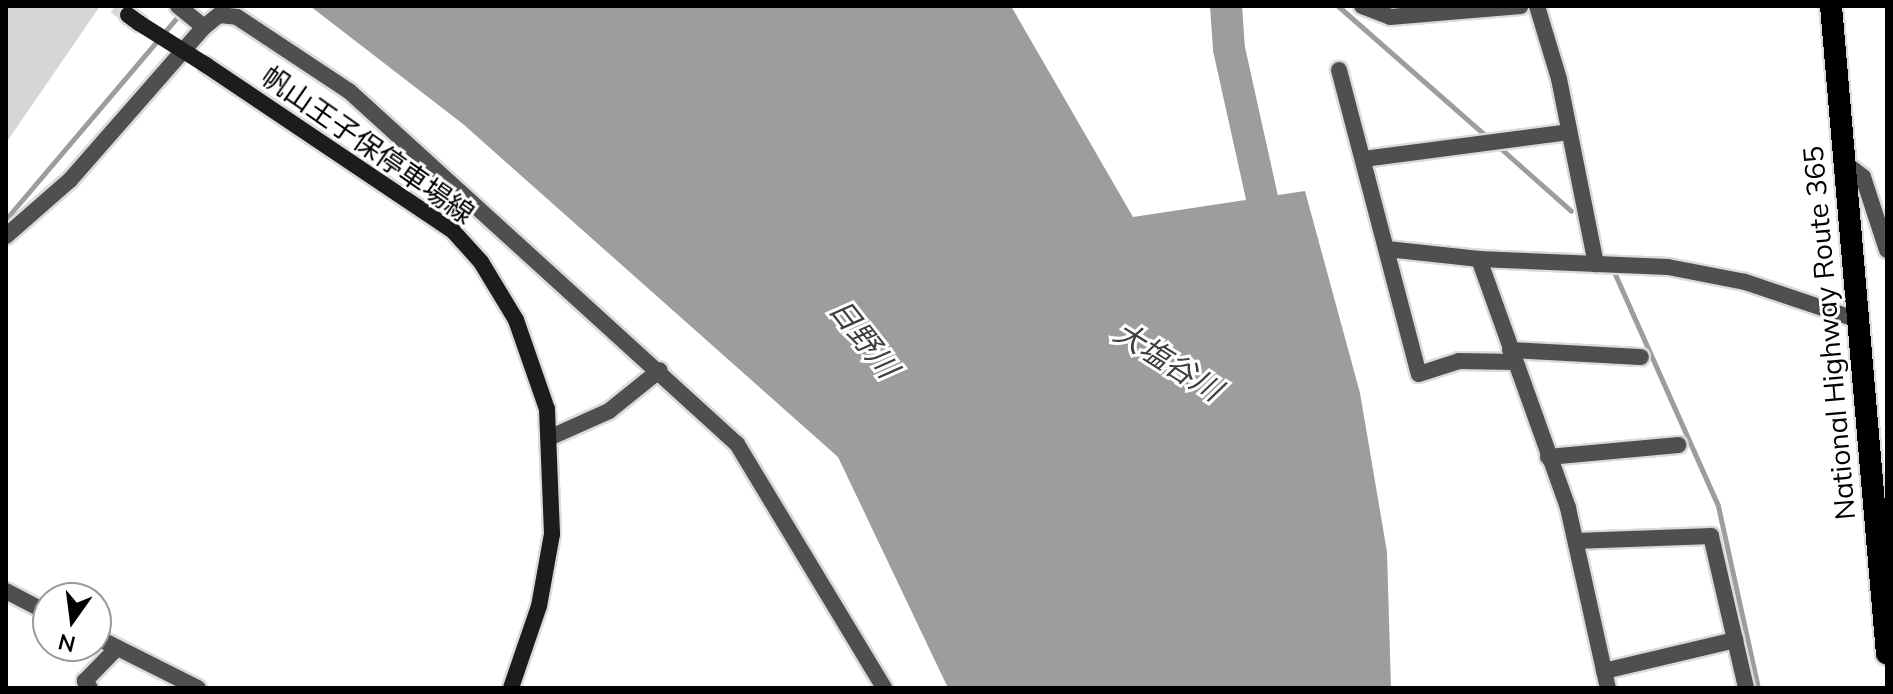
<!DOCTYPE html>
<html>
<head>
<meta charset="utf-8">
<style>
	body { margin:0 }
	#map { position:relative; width:1893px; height:694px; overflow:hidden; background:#fff; font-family:Mulish,"Noto Sans JP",sans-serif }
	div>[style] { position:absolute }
	.green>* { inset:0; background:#d6d6d6 }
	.water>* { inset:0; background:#9d9d9d }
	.stream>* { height:5px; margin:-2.5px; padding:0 2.5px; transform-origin:2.5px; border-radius:2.5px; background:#9d9d9d }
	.river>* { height:32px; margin:-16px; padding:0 16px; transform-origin:16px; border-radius:16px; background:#9d9d9d }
	.secondary-tunnel>* { height:16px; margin-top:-8px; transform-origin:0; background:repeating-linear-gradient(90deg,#d9d9d9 0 16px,transparent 0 24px) }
	.roads { filter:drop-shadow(2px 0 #dbdbdb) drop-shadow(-2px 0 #dbdbdb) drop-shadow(0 2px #dbdbdb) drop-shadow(0 -2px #dbdbdb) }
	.minor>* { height:16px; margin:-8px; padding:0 8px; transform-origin:8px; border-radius:8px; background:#4f4f4f }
	.secondary>* { height:16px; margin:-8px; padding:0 8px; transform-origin:8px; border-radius:8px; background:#1c1c1c }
	.trunk>* { height:22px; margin:-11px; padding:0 11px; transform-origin:11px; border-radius:11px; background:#000 }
	.secondary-bridge>* { height:16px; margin:-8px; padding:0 8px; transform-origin:8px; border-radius:8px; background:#1c1c1c }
	span { translate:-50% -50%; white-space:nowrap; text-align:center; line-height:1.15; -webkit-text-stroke:6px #fff; paint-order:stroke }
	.street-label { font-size:28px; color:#000 }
	.water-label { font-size:30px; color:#3e3e3e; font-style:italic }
	.frame { position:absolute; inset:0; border:8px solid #000; pointer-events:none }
	.north { position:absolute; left:32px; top:582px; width:80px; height:80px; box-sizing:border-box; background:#fff; border:2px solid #999; border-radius:50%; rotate:194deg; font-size:22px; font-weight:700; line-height:32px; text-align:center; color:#000 }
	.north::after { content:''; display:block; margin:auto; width:28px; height:36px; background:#000; clip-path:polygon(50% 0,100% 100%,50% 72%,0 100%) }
</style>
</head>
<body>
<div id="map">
	<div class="green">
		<div style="clip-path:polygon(6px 6px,100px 6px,6px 143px)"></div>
	</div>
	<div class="water">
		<div style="clip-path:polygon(310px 6px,1011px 6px,1133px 217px,1305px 191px,1360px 393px,1387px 552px,1391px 688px,948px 688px,838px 457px,463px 124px)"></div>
	</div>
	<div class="stream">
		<div style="left:1338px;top:6px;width:198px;rotate:41.3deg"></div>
		<div style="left:1499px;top:147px;width:96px;rotate:41.6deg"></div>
		<div style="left:6px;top:219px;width:270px;rotate:-49.7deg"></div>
		<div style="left:1614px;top:272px;width:256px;rotate:66deg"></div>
		<div style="left:1718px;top:506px;width:186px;rotate:77.6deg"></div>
	</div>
	<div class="river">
		<div style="left:1226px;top:6px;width:43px;rotate:86deg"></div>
		<div style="left:1229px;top:49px;width:194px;rotate:77.5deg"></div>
	</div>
	<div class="secondary-tunnel">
		<div style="left:115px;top:6px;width:16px;rotate:35deg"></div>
	</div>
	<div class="roads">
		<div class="minor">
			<div style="left:178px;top:6px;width:33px;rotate:39deg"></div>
			<div style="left:1362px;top:6px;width:30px;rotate:21deg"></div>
			<div style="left:1390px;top:17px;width:131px;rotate:-4.8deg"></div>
			<div style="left:1537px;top:6px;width:76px;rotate:73.2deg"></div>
			<div style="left:1559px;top:79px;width:189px;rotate:78.7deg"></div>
			<div style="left:1339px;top:70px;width:314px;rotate:75.3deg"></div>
			<div style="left:1419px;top:374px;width:42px;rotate:-18deg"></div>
			<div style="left:1459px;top:361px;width:55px;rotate:1deg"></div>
			<div style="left:1364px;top:159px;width:206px;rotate:-7.5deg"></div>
			<div style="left:1845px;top:163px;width:23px;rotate:38deg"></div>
			<div style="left:1863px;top:177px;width:77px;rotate:71.8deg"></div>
			<div style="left:6px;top:236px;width:85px;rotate:-41.2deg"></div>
			<div style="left:70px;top:180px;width:203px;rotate:-48.8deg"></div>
			<div style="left:204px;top:27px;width:19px;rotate:-39deg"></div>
			<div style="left:219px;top:15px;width:18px;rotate:6deg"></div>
			<div style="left:237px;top:17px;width:134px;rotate:33.5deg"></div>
			<div style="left:349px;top:91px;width:525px;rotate:42.3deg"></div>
			<div style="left:737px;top:444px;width:285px;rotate:58.9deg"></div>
			<div style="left:1387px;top:249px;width:93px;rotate:6.2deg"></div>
			<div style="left:1479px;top:259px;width:189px;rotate:2.4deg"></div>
			<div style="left:1668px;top:267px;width:78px;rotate:11deg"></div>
			<div style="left:1745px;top:282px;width:119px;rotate:18.6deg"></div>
			<div style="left:1479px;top:259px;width:264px;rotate:70.3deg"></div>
			<div style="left:1568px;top:508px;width:184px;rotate:77.5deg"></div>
			<div style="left:1510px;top:350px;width:131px;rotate:3.1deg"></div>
			<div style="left:551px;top:437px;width:64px;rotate:-24.1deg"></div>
			<div style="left:609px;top:411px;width:65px;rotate:-38.8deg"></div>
			<div style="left:1548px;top:457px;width:131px;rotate:-5.3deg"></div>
			<div style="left:1576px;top:541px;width:135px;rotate:-2.1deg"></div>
			<div style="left:1711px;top:536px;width:156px;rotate:77deg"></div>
			<div style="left:6px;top:591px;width:47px;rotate:27.6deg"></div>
			<div style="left:96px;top:637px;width:114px;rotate:26.6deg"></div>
			<div style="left:1604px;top:671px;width:135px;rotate:-13.3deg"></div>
			<div style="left:90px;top:688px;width:9px;rotate:-126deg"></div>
			<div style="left:85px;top:681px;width:46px;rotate:-45.9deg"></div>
		</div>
		<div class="secondary">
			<div style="left:128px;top:15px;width:14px;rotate:36deg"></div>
			<div style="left:206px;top:65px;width:298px;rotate:33.9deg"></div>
			<div style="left:453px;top:231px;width:42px;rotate:47.9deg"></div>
			<div style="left:481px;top:262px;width:68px;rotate:58.9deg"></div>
			<div style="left:516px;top:320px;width:94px;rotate:70.8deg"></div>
			<div style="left:547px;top:409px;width:125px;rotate:87.7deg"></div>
			<div style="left:552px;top:534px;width:73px;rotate:100.2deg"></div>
			<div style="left:539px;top:606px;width:87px;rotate:108.9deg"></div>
		</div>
		<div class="trunk">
			<div style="left:1831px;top:6px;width:650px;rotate:85.06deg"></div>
		</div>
	</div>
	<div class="secondary-bridge">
		<div style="left:139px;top:23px;width:79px;rotate:32.1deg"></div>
	</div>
	<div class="street-label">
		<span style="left:368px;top:145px;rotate:35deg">帆山王子保停車場線</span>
		<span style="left:1829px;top:333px;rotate:-95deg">National Highway Route 365</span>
	</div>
	<div class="water-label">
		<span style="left:864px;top:338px;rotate:52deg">日野川</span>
		<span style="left:1168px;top:361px;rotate:32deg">大塩谷川</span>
	</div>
	<div class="frame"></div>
	<div class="north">N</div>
</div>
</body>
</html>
